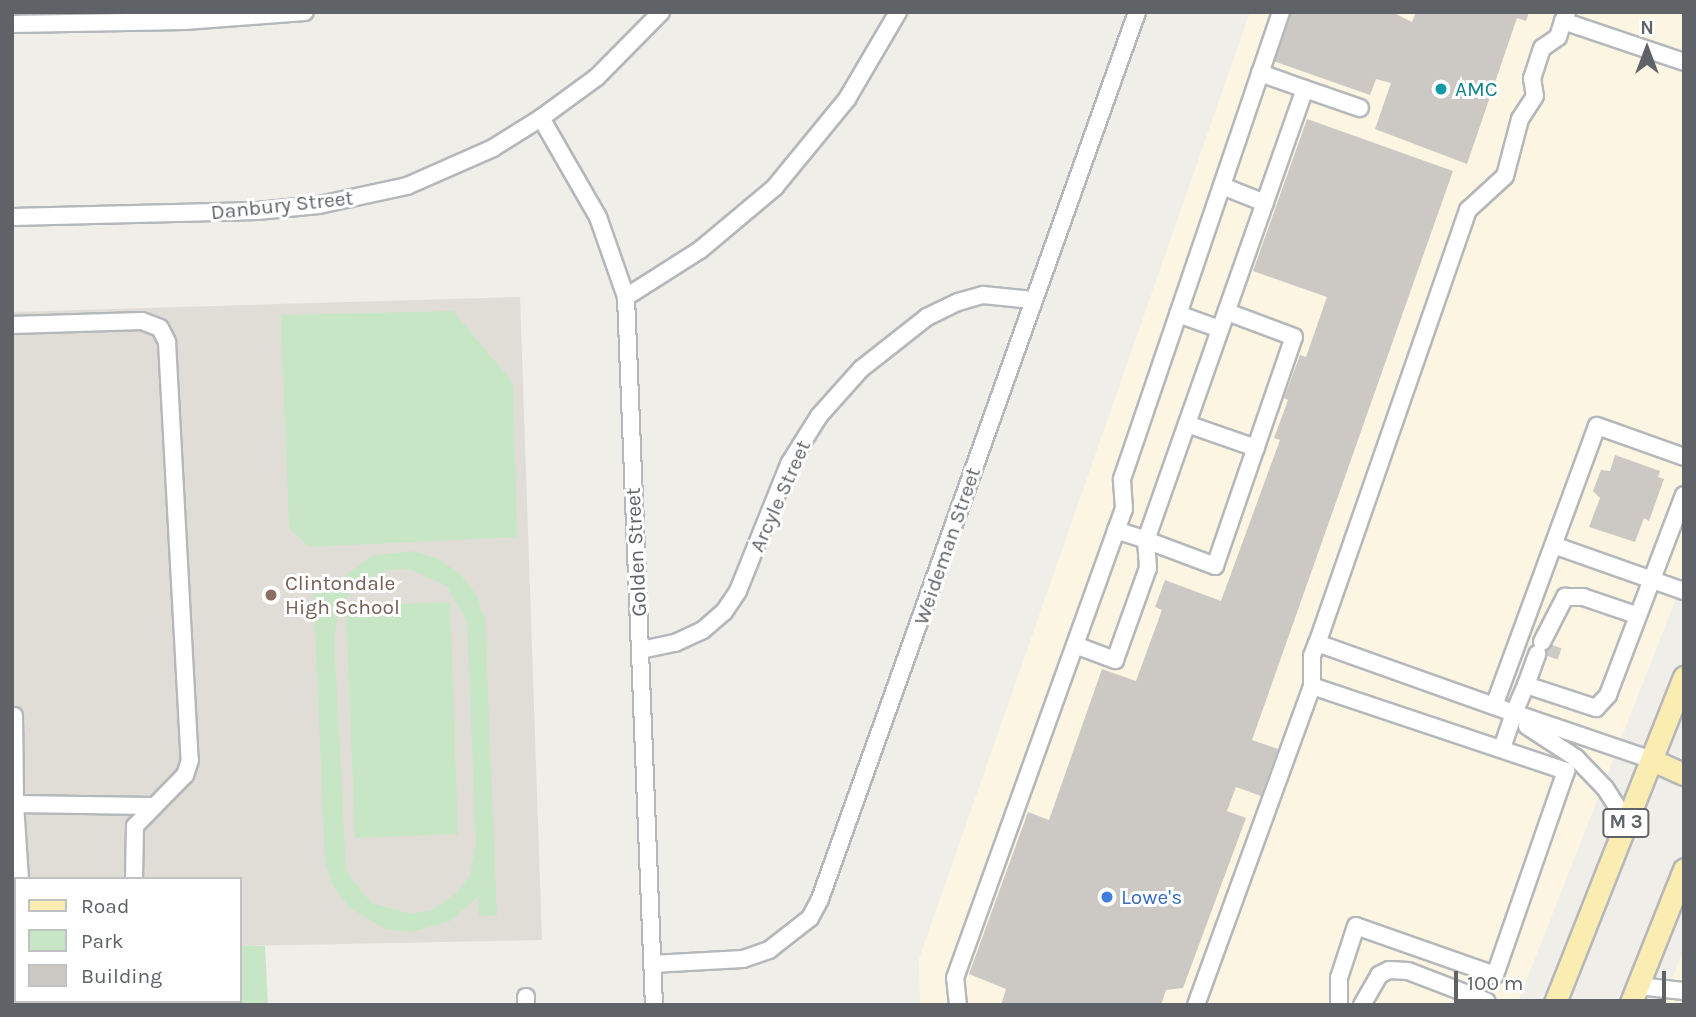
<!DOCTYPE html>
<html>
<head>
<meta charset="utf-8">
<style>
	body { margin:0 }
	#map { position:relative; width:1696px; height:1017px; overflow:hidden; background:#f0eee8; font-family:Karla,sans-serif }
	div>[style] { position:absolute }
	.commercial>* { inset:0; background:#fcf5e1 }
	.education>* { inset:0; background:#e0ddd6 }
	.green>* { inset:0; background:#c7e6c6 }
	.building>* { inset:0; background:#ccc9c4 }
	.minor-tunnel>* { height:16px; margin-top:-8px; transform-origin:0; background:repeating-linear-gradient(90deg,#cccbc8 0 16px,transparent 0 24px) }
	.roads { filter:drop-shadow(2px 0 #b5b8bb) drop-shadow(-2px 0 #b5b8bb) drop-shadow(0 2px #b5b8bb) drop-shadow(0 -2px #b5b8bb) }
	.minor>* { height:16px; margin:-8px; padding:0 8px; transform-origin:8px; border-radius:8px; background:#fff }
	.major>* { height:21px; margin:-10.5px; padding:0 10.5px; transform-origin:10.5px; border-radius:10.5px; background:#fbecb2 }
	.dots>* { width:19px; height:19px; translate:-50% -50%; box-sizing:border-box; border:4px solid #fff; border-radius:50% }
	span { translate:-50% -50%; white-space:nowrap; text-align:center; line-height:1.15; -webkit-text-stroke:6px #fff; paint-order:stroke }
	.shield-label span { padding:2px 5px; background:#fff; border:2px solid; border-radius:5px; -webkit-text-stroke-width:0 }
	.shield-label { font-size:19px; color:#5f6367; font-weight:700 }
	.culture-label { font-size:21px; color:#0d838f }
	.left { translate:0 -50%; text-align:left }
	.street-label { font-size:21px; color:#5f6367 }
	.education-label { font-size:21px; color:#785e54 }
	.shop-label { font-size:21px; color:#366cbe }
	.frame { position:absolute; inset:0; border:14px solid #5f6367; pointer-events:none }
	.legend { position:absolute; left:14px; top:877px; width:228px; height:126px; box-sizing:border-box; background:#fff; border:2px solid #bfc1c2; margin:0; padding:9px 12px; list-style:none; font-size:21px; color:#5f6367 }
	.legend li { display:flex; align-items:center; gap:14px; height:35px }
	.legend b { width:35px; border:2px solid #bfc1c2 }
	.north { position:absolute; left:1612px; top:14px; width:70px; height:70px; -webkit-text-stroke:5px #fff; paint-order:stroke; rotate:0deg; font-size:19px; font-weight:700; line-height:28px; text-align:center; color:#5f6367 }
	.north::after { content:''; display:block; margin:auto; width:24px; height:32px; background:#5f6367; clip-path:polygon(50% 0,100% 100%,50% 72%,0 100%) }
	.scale { position:absolute; left:1454px; top:971px; width:212px; height:32px; box-sizing:border-box; border:4px solid #5f6367; border-top:0; padding-left:9px; font-size:21px; line-height:24px; white-space:nowrap; color:#5f6367; -webkit-text-stroke:5px #fff; paint-order:stroke }
</style>
</head>
<body>
<div id="map">
	<div class="commercial">
		<div style="clip-path:polygon(1250px 12px,1684px 12px,1684px 578px,1517px 1005px,920px 1005px,919px 959px)"></div>
		<div style="clip-path:polygon(1684px 949px,1684px 1005px,1661px 1005px)"></div>
	</div>
	<div class="education">
		<div style="clip-path:polygon(520px 297px,542px 940px,240px 946px,240px 879px,16px 879px,12px 988px,12px 312px)"></div>
	</div>
	<div class="green">
		<div style="clip-path:polygon(453px 311px,513px 383px,517px 537px,309px 547px,289px 528px,281px 315px)"></div>
		<div style="clip-path:polygon(evenodd,411px 551px,437px 558px,459px 573px,476px 594px,485px 619px,497px 915px,479px 916px,478px 897px,450px 921px,412px 932px,386px 929px,351px 909px,334px 888px,325px 863px,313px 578px,332px 577px,332px 585px,372px 556px,411px 551px,409px 569px,447px 586px,467px 622px,476px 844px,470px 875px,458px 892px,432px 910px,412px 914px,371px 903px,346px 870px,334px 638px,340px 607px,359px 583px,388px 570px,409px 569px)"></div>
		<div style="clip-path:polygon(450px 602px,458px 834px,355px 838px,346px 606px)"></div>
		<div style="clip-path:polygon(240px 946px,265px 946px,268px 1005px,160px 1005px,160px 1001px,240px 1001px)"></div>
	</div>
	<div class="building">
		<div style="clip-path:polygon(1290px 12px,1392px 12px,1412px 22px,1416px 12px,1529px 12px,1526px 21px,1517px 18px,1467px 164px,1375px 129px,1391px 83px,1376px 79px,1370px 95px,1273px 61px)"></div>
		<div style="clip-path:polygon(1307px 119px,1453px 171px,1252px 740px,1278px 749px,1261px 796px,1236px 787px,1227px 811px,1246px 818px,1183px 988px,1166px 990px,1161px 1005px,1001px 1005px,1006px 989px,969px 974px,1028px 812px,1049px 820px,1102px 669px,1136px 681px,1162px 610px,1155px 607px,1165px 580px,1221px 601px,1280px 440px,1274px 438px,1288px 400px,1284px 398px,1300px 355px,1306px 357px,1327px 297px,1253px 271px)"></div>
		<div style="clip-path:polygon(1615px 455px,1660px 471px,1658px 477px,1664px 479px,1649px 521px,1644px 518px,1635px 542px,1589px 527px,1600px 498px,1593px 491px,1601px 470px,1610px 471px)"></div>
	</div>
	<div class="minor-tunnel">
		<div style="left:1550px;top:657px;width:12px;rotate:-70deg"></div>
	</div>
	<div class="roads">
		<div class="minor">
			<div style="left:1567px;top:12px;width:10px;rotate:114deg"></div>
			<div style="left:1563px;top:21px;width:128px;rotate:18.7deg"></div>
			<div style="left:1563px;top:21px;width:17px;rotate:107deg"></div>
			<div style="left:1558px;top:37px;width:19px;rotate:145deg"></div>
			<div style="left:1542px;top:48px;width:32px;rotate:108deg"></div>
			<div style="left:1532px;top:78px;width:18px;rotate:81deg"></div>
			<div style="left:1535px;top:96px;width:27px;rotate:123deg"></div>
			<div style="left:1520px;top:119px;width:59px;rotate:104.7deg"></div>
			<div style="left:1505px;top:176px;width:50px;rotate:137.4deg"></div>
			<div style="left:1468px;top:210px;width:459px;rotate:109.2deg"></div>
			<div style="left:1317px;top:643px;width:209px;rotate:19.6deg"></div>
			<div style="left:1514px;top:713px;width:30px;rotate:-67deg"></div>
			<div style="left:1526px;top:685px;width:74px;rotate:18.2deg"></div>
			<div style="left:1596px;top:708px;width:18px;rotate:-47deg"></div>
			<div style="left:1608px;top:695px;width:214px;rotate:-69.2deg"></div>
			<div style="left:12px;top:24px;width:173px;rotate:-1deg"></div>
			<div style="left:185px;top:21px;width:120px;rotate:-4.3deg"></div>
			<div style="left:1305px;top:89px;width:58px;rotate:19.1deg"></div>
			<div style="left:541px;top:118px;width:114px;rotate:60.1deg"></div>
			<div style="left:598px;top:217px;width:85px;rotate:70.7deg"></div>
			<div style="left:626px;top:297px;width:709px;rotate:87.74deg"></div>
			<div style="left:1222px;top:186px;width:46px;rotate:21.6deg"></div>
			<div style="left:12px;top:217px;width:245px;rotate:-1.4deg"></div>
			<div style="left:257px;top:211px;width:62px;rotate:-5.5deg"></div>
			<div style="left:319px;top:205px;width:90px;rotate:-12.2deg"></div>
			<div style="left:407px;top:186px;width:94px;rotate:-23.8deg"></div>
			<div style="left:493px;top:148px;width:57px;rotate:-32deg"></div>
			<div style="left:541px;top:118px;width:69px;rotate:-36.2deg"></div>
			<div style="left:597px;top:77px;width:91px;rotate:-45.4deg"></div>
			<div style="left:626px;top:297px;width:88px;rotate:-32.4deg"></div>
			<div style="left:700px;top:250px;width:98px;rotate:-40deg"></div>
			<div style="left:775px;top:187px;width:114px;rotate:-50.7deg"></div>
			<div style="left:847px;top:99px;width:101px;rotate:-59.6deg"></div>
			<div style="left:1178px;top:314px;width:45px;rotate:19.7deg"></div>
			<div style="left:12px;top:325px;width:130px;rotate:-1.8deg"></div>
			<div style="left:142px;top:321px;width:19px;rotate:21deg"></div>
			<div style="left:160px;top:328px;width:16px;rotate:63deg"></div>
			<div style="left:167px;top:342px;width:419px;rotate:86.9deg"></div>
			<div style="left:190px;top:760px;width:16px;rotate:108deg"></div>
			<div style="left:185px;top:775px;width:71px;rotate:134.4deg"></div>
			<div style="left:135px;top:826px;width:53px;rotate:91.1deg"></div>
			<div style="left:1187px;top:424px;width:73px;rotate:19.2deg"></div>
			<div style="left:1116px;top:530px;width:32px;rotate:18deg"></div>
			<div style="left:1146px;top:540px;width:478px;rotate:-70.6deg"></div>
			<div style="left:1305px;top:89px;width:48px;rotate:-160.4deg"></div>
			<div style="left:1556px;top:546px;width:136px;rotate:19.4deg"></div>
			<div style="left:1542px;top:642px;width:51px;rotate:-62.9deg"></div>
			<div style="left:1565px;top:597px;width:18px"></div>
			<div style="left:1583px;top:597px;width:56px;rotate:18.8deg"></div>
			<div style="left:1075px;top:645px;width:43px;rotate:20.6deg"></div>
			<div style="left:1115px;top:660px;width:98px;rotate:-70.3deg"></div>
			<div style="left:1148px;top:568px;width:28px;rotate:-94deg"></div>
			<div style="left:1146px;top:540px;width:74px;rotate:20.6deg"></div>
			<div style="left:1215px;top:566px;width:242px;rotate:-71deg"></div>
			<div style="left:1294px;top:337px;width:72px;rotate:-159.5deg"></div>
			<div style="left:641px;top:650px;width:35px;rotate:-12deg"></div>
			<div style="left:675px;top:643px;width:31px;rotate:-25deg"></div>
			<div style="left:703px;top:630px;width:28px;rotate:-41deg"></div>
			<div style="left:724px;top:612px;width:25px;rotate:-56deg"></div>
			<div style="left:738px;top:591px;width:137px;rotate:-68.1deg"></div>
			<div style="left:789px;top:464px;width:57px;rotate:-58deg"></div>
			<div style="left:819px;top:416px;width:63px;rotate:-48.2deg"></div>
			<div style="left:861px;top:369px;width:84px;rotate:-38.2deg"></div>
			<div style="left:927px;top:317px;width:34px;rotate:-26deg"></div>
			<div style="left:958px;top:302px;width:26px;rotate:-16deg"></div>
			<div style="left:983px;top:295px;width:50px;rotate:5.7deg"></div>
			<div style="left:1526px;top:685px;width:33px;rotate:-70deg"></div>
			<div style="left:1312px;top:686px;width:268px;rotate:18.5deg"></div>
			<div style="left:1566px;top:771px;width:216px;rotate:109.2deg"></div>
			<div style="left:1495px;top:975px;width:147px;rotate:-160.6deg"></div>
			<div style="left:1356px;top:926px;width:55px;rotate:108.1deg"></div>
			<div style="left:1339px;top:978px;width:27px;rotate:90deg"></div>
			<div style="left:1494px;top:706px;width:298px;rotate:-69.8deg"></div>
			<div style="left:1597px;top:426px;width:92px;rotate:19.6deg"></div>
			<div style="left:14px;top:716px;width:88px;rotate:89.3deg"></div>
			<div style="left:15px;top:804px;width:136px;rotate:0.8deg"></div>
			<div style="left:1527px;top:726px;width:59px;rotate:33.1deg"></div>
			<div style="left:1576px;top:758px;width:42px;rotate:46deg"></div>
			<div style="left:1605px;top:788px;width:40px;rotate:57.1deg"></div>
			<div style="left:1502px;top:748px;width:37px;rotate:-71deg"></div>
			<div style="left:1514px;top:713px;width:146px;rotate:18.8deg"></div>
			<div style="left:15px;top:804px;width:75px;rotate:86.2deg"></div>
			<div style="left:12px;top:936px;width:4px;rotate:-14deg"></div>
			<div style="left:12px;top:958px;width:4px;rotate:14deg"></div>
			<div style="left:652px;top:964px;width:91px;rotate:-3.1deg"></div>
			<div style="left:743px;top:959px;width:28px;rotate:-19deg"></div>
			<div style="left:769px;top:950px;width:52px;rotate:-38deg"></div>
			<div style="left:810px;top:918px;width:21px;rotate:-62deg"></div>
			<div style="left:820px;top:899px;width:942px;rotate:-70.33deg"></div>
			<div style="left:1638px;top:986px;width:46px;rotate:6.2deg"></div>
			<div style="left:526px;top:997px;width:8px;rotate:90deg"></div>
			<div style="left:137px;top:1001px;width:4px;rotate:90deg"></div>
			<div style="left:958px;top:1005px;width:27px;rotate:-96deg"></div>
			<div style="left:955px;top:978px;width:499px;rotate:-70.2deg"></div>
			<div style="left:1124px;top:509px;width:30px;rotate:-94deg"></div>
			<div style="left:1122px;top:479px;width:493px;rotate:-71.2deg"></div>
			<div style="left:1196px;top:1005px;width:339px;rotate:-70deg"></div>
			<div style="left:1312px;top:686px;width:30px;rotate:-90deg"></div>
			<div style="left:1312px;top:656px;width:14px;rotate:-69deg"></div>
			<div style="left:1362px;top:1005px;width:34px;rotate:-60deg"></div>
			<div style="left:1379px;top:975px;width:11px;rotate:-27deg"></div>
			<div style="left:1389px;top:970px;width:19px;rotate:3deg"></div>
			<div style="left:1408px;top:971px;width:84px;rotate:21deg"></div>
		</div>
		<div class="major">
			<div style="left:1652px;top:760px;width:35px;rotate:24deg"></div>
			<div style="left:1554px;top:1005px;width:353px;rotate:-68.4deg"></div>
			<div style="left:1630px;top:1005px;width:146px;rotate:-68.3deg"></div>
		</div>
	</div>
	<div class="dots">
		<div style="left:1441px;top:89px;background:#0f9aa8"></div>
		<div style="left:271px;top:595px;background:#8d6e63"></div>
		<div style="left:1107px;top:897px;background:#3f7fe0"></div>
	</div>
	<div class="shield-label">
		<span style="left:1626px;top:823px">M 3</span>
	</div>
	<div class="culture-label">
		<span class="left" style="left:1455px;top:89px">AMC</span>
	</div>
	<div class="street-label">
		<span style="left:282px;top:205px;rotate:-6deg">Danbury Street</span>
		<span style="left:780px;top:496px;rotate:-66deg">Arcyle Street</span>
		<span style="left:947px;top:546px;rotate:-71deg">Weideman Street</span>
		<span style="left:636px;top:552px;rotate:-93deg">Golden Street</span>
	</div>
	<div class="education-label">
		<span class="left" style="left:285px;top:595px">Clintondale<br>High School</span>
	</div>
	<div class="shop-label">
		<span class="left" style="left:1121px;top:897px">Lowe's</span>
	</div>
	<div class="frame"></div>
	<ul class="legend">
	<li><b style="height:9px;background:#fbecb2"></b>Road</li>
	<li><b style="height:19px;background:#c7e6c6"></b>Park</li>
	<li><b style="height:19px;background:#ccc9c4"></b>Building</li>
	</ul>
	<div class="north">N</div>
	<div class="scale">100 m</div>
</div>
</body>
</html>
